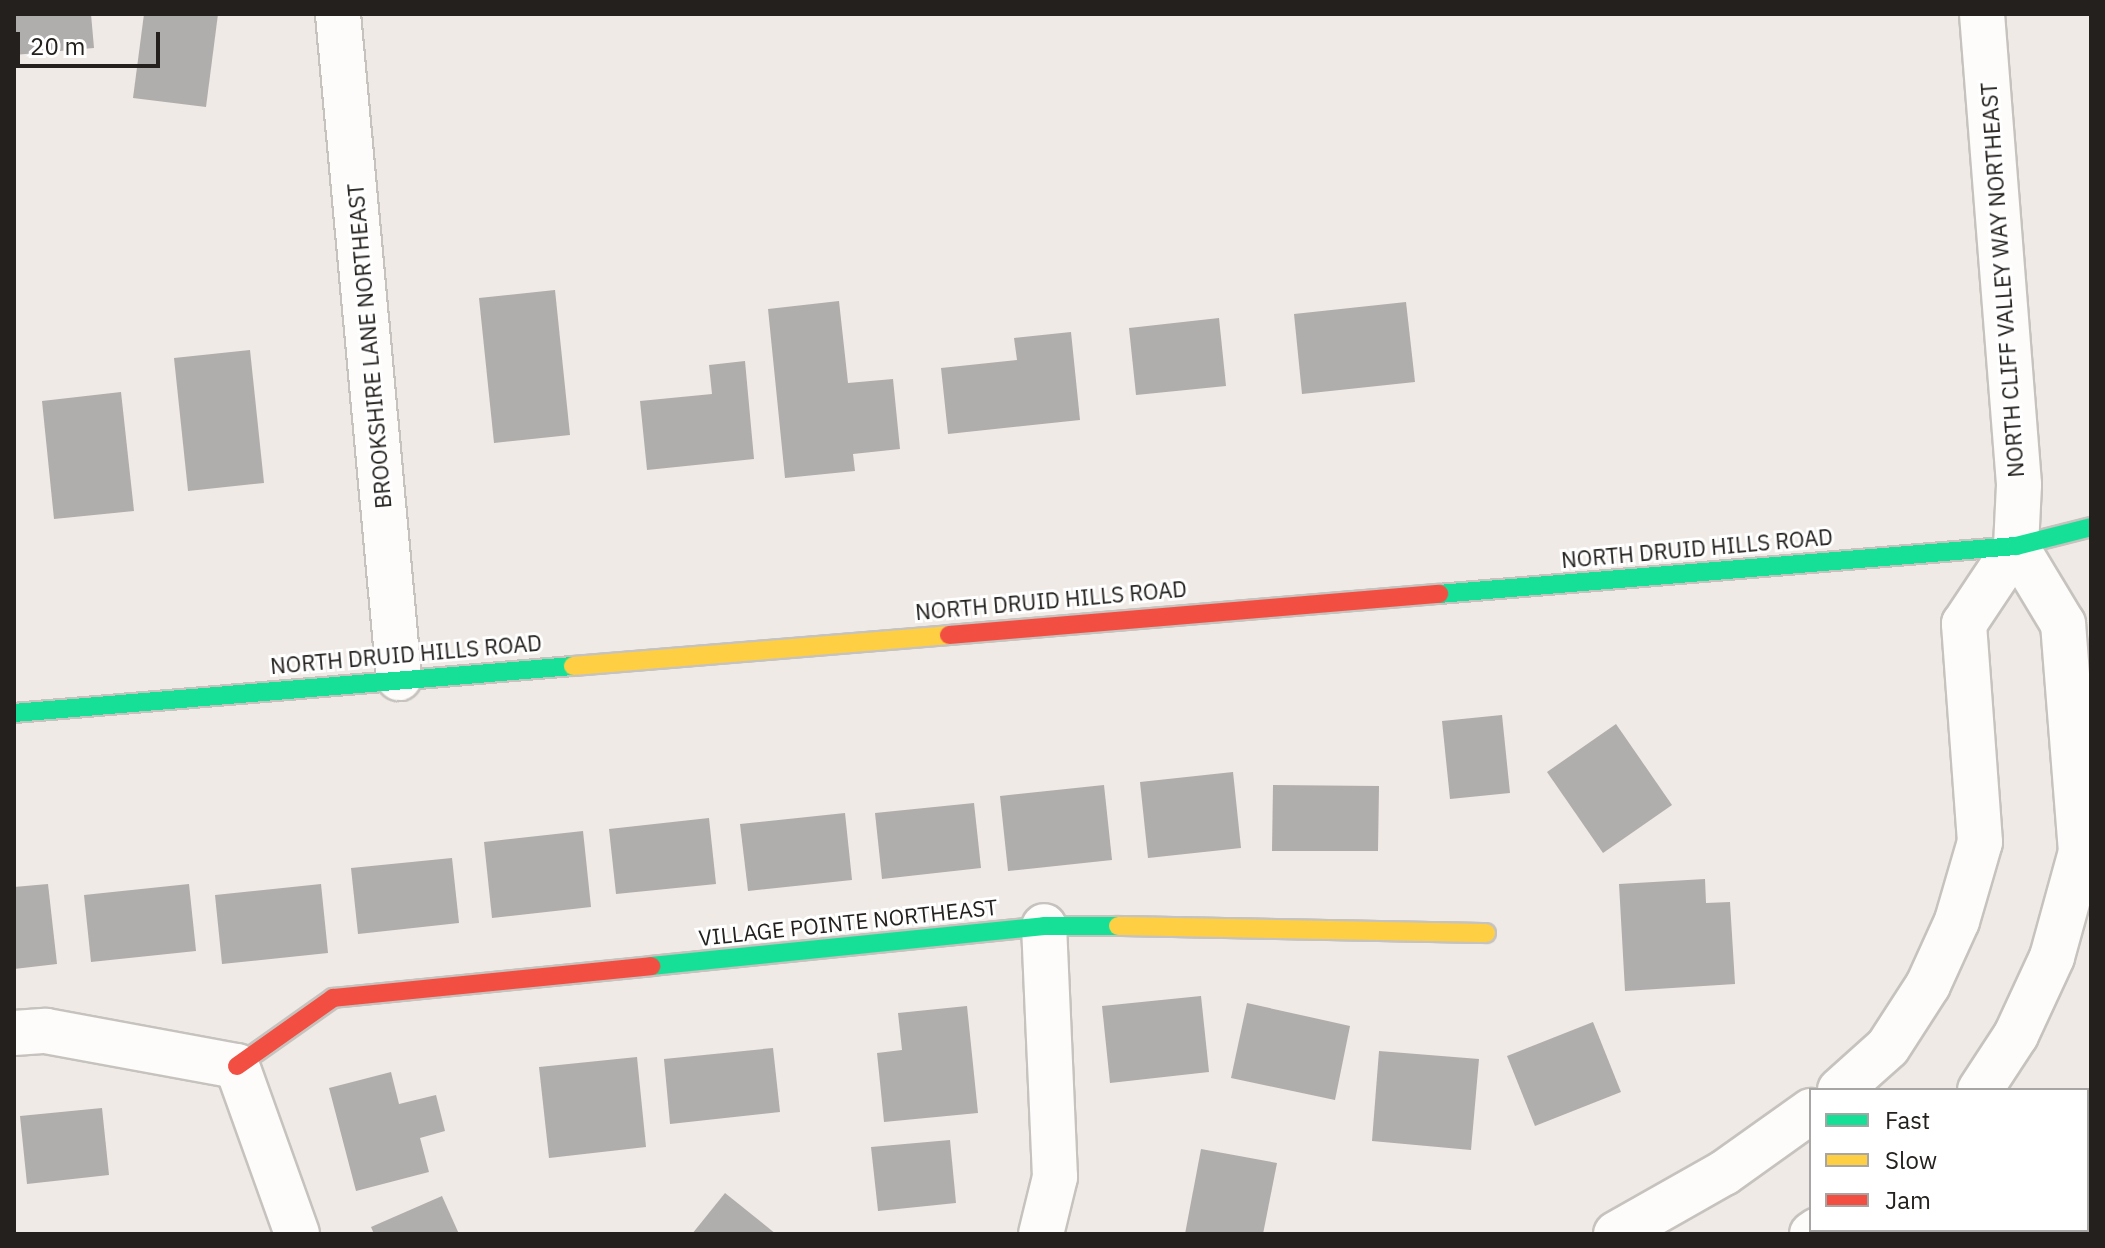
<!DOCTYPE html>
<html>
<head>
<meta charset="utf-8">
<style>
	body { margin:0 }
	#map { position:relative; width:2105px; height:1248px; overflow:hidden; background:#efeae5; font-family:"IBM Plex Sans",sans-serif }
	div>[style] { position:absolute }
	.building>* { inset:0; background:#b0adad }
	.roads { filter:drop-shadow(2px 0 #c6c2be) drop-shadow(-2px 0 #c6c2be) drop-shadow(0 2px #c6c2be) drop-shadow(0 -2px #c6c2be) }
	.street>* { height:44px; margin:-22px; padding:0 22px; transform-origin:22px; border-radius:22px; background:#fdfcfb }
	.fast>* { height:18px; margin:-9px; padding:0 9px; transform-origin:9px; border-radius:9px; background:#16e098 }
	.slow>* { height:18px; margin:-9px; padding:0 9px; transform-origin:9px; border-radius:9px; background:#ffcf43 }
	.jam>* { height:18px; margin:-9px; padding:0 9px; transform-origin:9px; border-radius:9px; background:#f24e42 }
	span { translate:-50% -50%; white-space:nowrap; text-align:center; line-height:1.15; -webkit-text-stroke:6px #fff; paint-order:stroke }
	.street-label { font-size:22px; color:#23201d }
	.frame { position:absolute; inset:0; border:16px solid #23201d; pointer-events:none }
	.legend { position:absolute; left:1809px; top:1088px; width:280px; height:144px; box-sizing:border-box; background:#fff; border:2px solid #a7a6a5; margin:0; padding:10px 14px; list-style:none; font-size:24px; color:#23201d }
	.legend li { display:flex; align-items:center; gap:16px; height:40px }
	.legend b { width:40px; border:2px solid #a7a6a5 }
	.scale { position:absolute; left:16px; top:32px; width:144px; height:36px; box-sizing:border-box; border:4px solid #23201d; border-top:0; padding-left:10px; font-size:24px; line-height:28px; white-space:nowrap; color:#23201d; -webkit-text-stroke:6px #fff; paint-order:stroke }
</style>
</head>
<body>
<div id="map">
	<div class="building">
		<div style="clip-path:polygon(14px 14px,91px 14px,94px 48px,14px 55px)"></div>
		<div style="clip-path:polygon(144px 14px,218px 14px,206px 107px,133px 98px)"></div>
		<div style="clip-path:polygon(555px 290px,570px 435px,494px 443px,479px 298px)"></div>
		<div style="clip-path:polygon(839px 301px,848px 383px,893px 379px,900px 449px,853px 454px,855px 471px,785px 478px,768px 309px)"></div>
		<div style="clip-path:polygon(1406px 302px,1415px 382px,1302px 394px,1294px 314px)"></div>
		<div style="clip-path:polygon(1219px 318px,1226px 386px,1136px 395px,1129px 328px)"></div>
		<div style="clip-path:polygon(1071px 332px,1080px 420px,948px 434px,941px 368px,1017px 360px,1014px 338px)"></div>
		<div style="clip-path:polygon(250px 350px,264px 483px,188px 491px,174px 358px)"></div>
		<div style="clip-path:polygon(745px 361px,754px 459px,647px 470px,640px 401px,712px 394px,709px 365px)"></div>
		<div style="clip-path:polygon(121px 392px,134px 511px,54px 519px,42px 401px)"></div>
		<div style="clip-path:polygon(1502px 715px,1510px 793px,1450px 799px,1442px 721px)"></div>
		<div style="clip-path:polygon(1616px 724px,1672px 805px,1603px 853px,1547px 772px)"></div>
		<div style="clip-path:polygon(1233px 772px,1241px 848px,1148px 858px,1140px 782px)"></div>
		<div style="clip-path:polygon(1104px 785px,1112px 860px,1008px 871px,1000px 796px)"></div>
		<div style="clip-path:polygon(1273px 785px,1379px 786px,1378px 851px,1272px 851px)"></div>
		<div style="clip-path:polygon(974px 803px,981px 868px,882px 879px,875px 813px)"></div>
		<div style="clip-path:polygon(845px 813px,852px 880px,748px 891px,740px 824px)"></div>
		<div style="clip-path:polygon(709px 818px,716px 884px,616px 894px,609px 829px)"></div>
		<div style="clip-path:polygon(583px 831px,591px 907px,492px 918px,484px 842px)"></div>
		<div style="clip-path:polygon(452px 858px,459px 923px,358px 934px,351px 868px)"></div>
		<div style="clip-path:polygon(1705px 879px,1706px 903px,1730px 902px,1735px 984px,1625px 991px,1619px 884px)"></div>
		<div style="clip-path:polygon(48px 884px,57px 964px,14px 969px,14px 887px)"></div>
		<div style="clip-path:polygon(189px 884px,196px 951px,91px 962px,84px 895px)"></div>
		<div style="clip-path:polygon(321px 884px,328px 953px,222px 964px,215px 895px)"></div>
		<div style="clip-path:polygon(1201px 996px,1209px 1072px,1110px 1083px,1102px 1006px)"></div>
		<div style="clip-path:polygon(1247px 1003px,1350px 1026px,1335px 1100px,1231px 1078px)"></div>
		<div style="clip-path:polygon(967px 1006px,978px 1113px,884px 1122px,877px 1053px,902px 1050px,898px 1013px)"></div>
		<div style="clip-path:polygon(1593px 1022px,1621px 1092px,1535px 1126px,1507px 1056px)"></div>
		<div style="clip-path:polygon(773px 1048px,780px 1112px,670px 1124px,664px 1059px)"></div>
		<div style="clip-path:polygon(1379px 1051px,1479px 1059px,1471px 1150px,1372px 1141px)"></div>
		<div style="clip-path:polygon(637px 1057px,646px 1147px,549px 1158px,539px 1067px)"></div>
		<div style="clip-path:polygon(391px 1072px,399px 1104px,436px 1095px,445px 1131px,420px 1138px,429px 1172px,356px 1191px,329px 1088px)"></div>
		<div style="clip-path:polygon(102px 1108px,109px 1175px,27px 1184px,20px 1116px)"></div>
		<div style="clip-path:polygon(950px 1140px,956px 1203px,878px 1211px,871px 1147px)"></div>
		<div style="clip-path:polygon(1201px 1149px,1277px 1163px,1263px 1234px,1185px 1234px)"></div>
		<div style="clip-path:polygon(725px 1193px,776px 1234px,692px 1234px)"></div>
		<div style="clip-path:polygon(442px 1196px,459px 1234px,374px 1234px,371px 1227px)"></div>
	</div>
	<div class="roads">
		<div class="street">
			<div style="left:338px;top:14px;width:667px;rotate:84.75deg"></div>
			<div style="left:1982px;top:14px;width:472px;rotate:85.5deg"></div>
			<div style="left:2019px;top:485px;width:61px;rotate:92.8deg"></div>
			<div style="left:14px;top:1033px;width:32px;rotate:-4deg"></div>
			<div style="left:46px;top:1031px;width:194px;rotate:10.4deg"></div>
			<div style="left:237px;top:1066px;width:178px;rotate:70.3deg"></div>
			<div style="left:1840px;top:1090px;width:64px;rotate:-41.9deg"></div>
			<div style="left:1888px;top:1047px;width:74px;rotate:-57.2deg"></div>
			<div style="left:1928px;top:985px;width:70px;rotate:-65.6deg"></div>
			<div style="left:1957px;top:921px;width:82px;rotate:-73.8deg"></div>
			<div style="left:1980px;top:842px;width:219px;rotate:-94.2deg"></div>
			<div style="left:1964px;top:624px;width:94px;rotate:-56.3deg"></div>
			<div style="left:1980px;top:1090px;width:66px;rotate:-56.8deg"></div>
			<div style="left:2016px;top:1035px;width:86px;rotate:-65.2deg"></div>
			<div style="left:2052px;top:957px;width:109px;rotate:-74.6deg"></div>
			<div style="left:2081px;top:852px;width:229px;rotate:-94.5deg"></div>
			<div style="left:2063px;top:624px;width:91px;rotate:-121.1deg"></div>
			<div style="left:1041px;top:1234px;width:59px;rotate:-76.2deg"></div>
			<div style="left:1055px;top:1177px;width:251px;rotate:-92.5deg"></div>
			<div style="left:1616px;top:1234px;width:124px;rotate:-29.5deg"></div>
			<div style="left:1724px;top:1173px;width:107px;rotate:-35.5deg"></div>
			<div style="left:1812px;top:1234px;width:7px;rotate:-34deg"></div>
		</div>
		<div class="fast">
			<div style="left:1439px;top:594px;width:579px;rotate:-4.76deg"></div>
			<div style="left:2016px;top:546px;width:77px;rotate:-14.2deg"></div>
			<div style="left:14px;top:713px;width:561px;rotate:-4.81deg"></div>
			<div style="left:651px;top:966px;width:395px;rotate:-5.8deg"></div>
			<div style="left:1044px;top:926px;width:74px"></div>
		</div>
		<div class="slow">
			<div style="left:573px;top:666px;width:377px;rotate:-4.7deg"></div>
			<div style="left:1118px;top:926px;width:368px;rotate:1.1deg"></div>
		</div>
		<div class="jam">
			<div style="left:949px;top:635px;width:492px;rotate:-4.8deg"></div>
			<div style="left:237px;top:1066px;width:118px;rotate:-35.3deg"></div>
			<div style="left:333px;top:998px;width:320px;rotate:-5.7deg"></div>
		</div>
	</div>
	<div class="street-label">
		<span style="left:2002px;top:280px;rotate:-94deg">NORTH CLIFF VALLEY WAY NORTHEAST</span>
		<span style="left:369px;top:346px;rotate:-95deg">BROOKSHIRE LANE NORTHEAST</span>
		<span style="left:1697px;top:548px;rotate:-5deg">NORTH DRUID HILLS ROAD</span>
		<span style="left:1051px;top:600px;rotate:-5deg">NORTH DRUID HILLS ROAD</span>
		<span style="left:406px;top:654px;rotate:-5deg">NORTH DRUID HILLS ROAD</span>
		<span style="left:848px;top:922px;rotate:-6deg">VILLAGE POINTE NORTHEAST</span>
	</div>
	<div class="frame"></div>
	<ul class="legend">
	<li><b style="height:10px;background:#16e098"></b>Fast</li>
	<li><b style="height:10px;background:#ffcf43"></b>Slow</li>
	<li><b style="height:10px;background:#f24e42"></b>Jam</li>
	</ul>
	<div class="scale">20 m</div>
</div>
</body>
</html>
